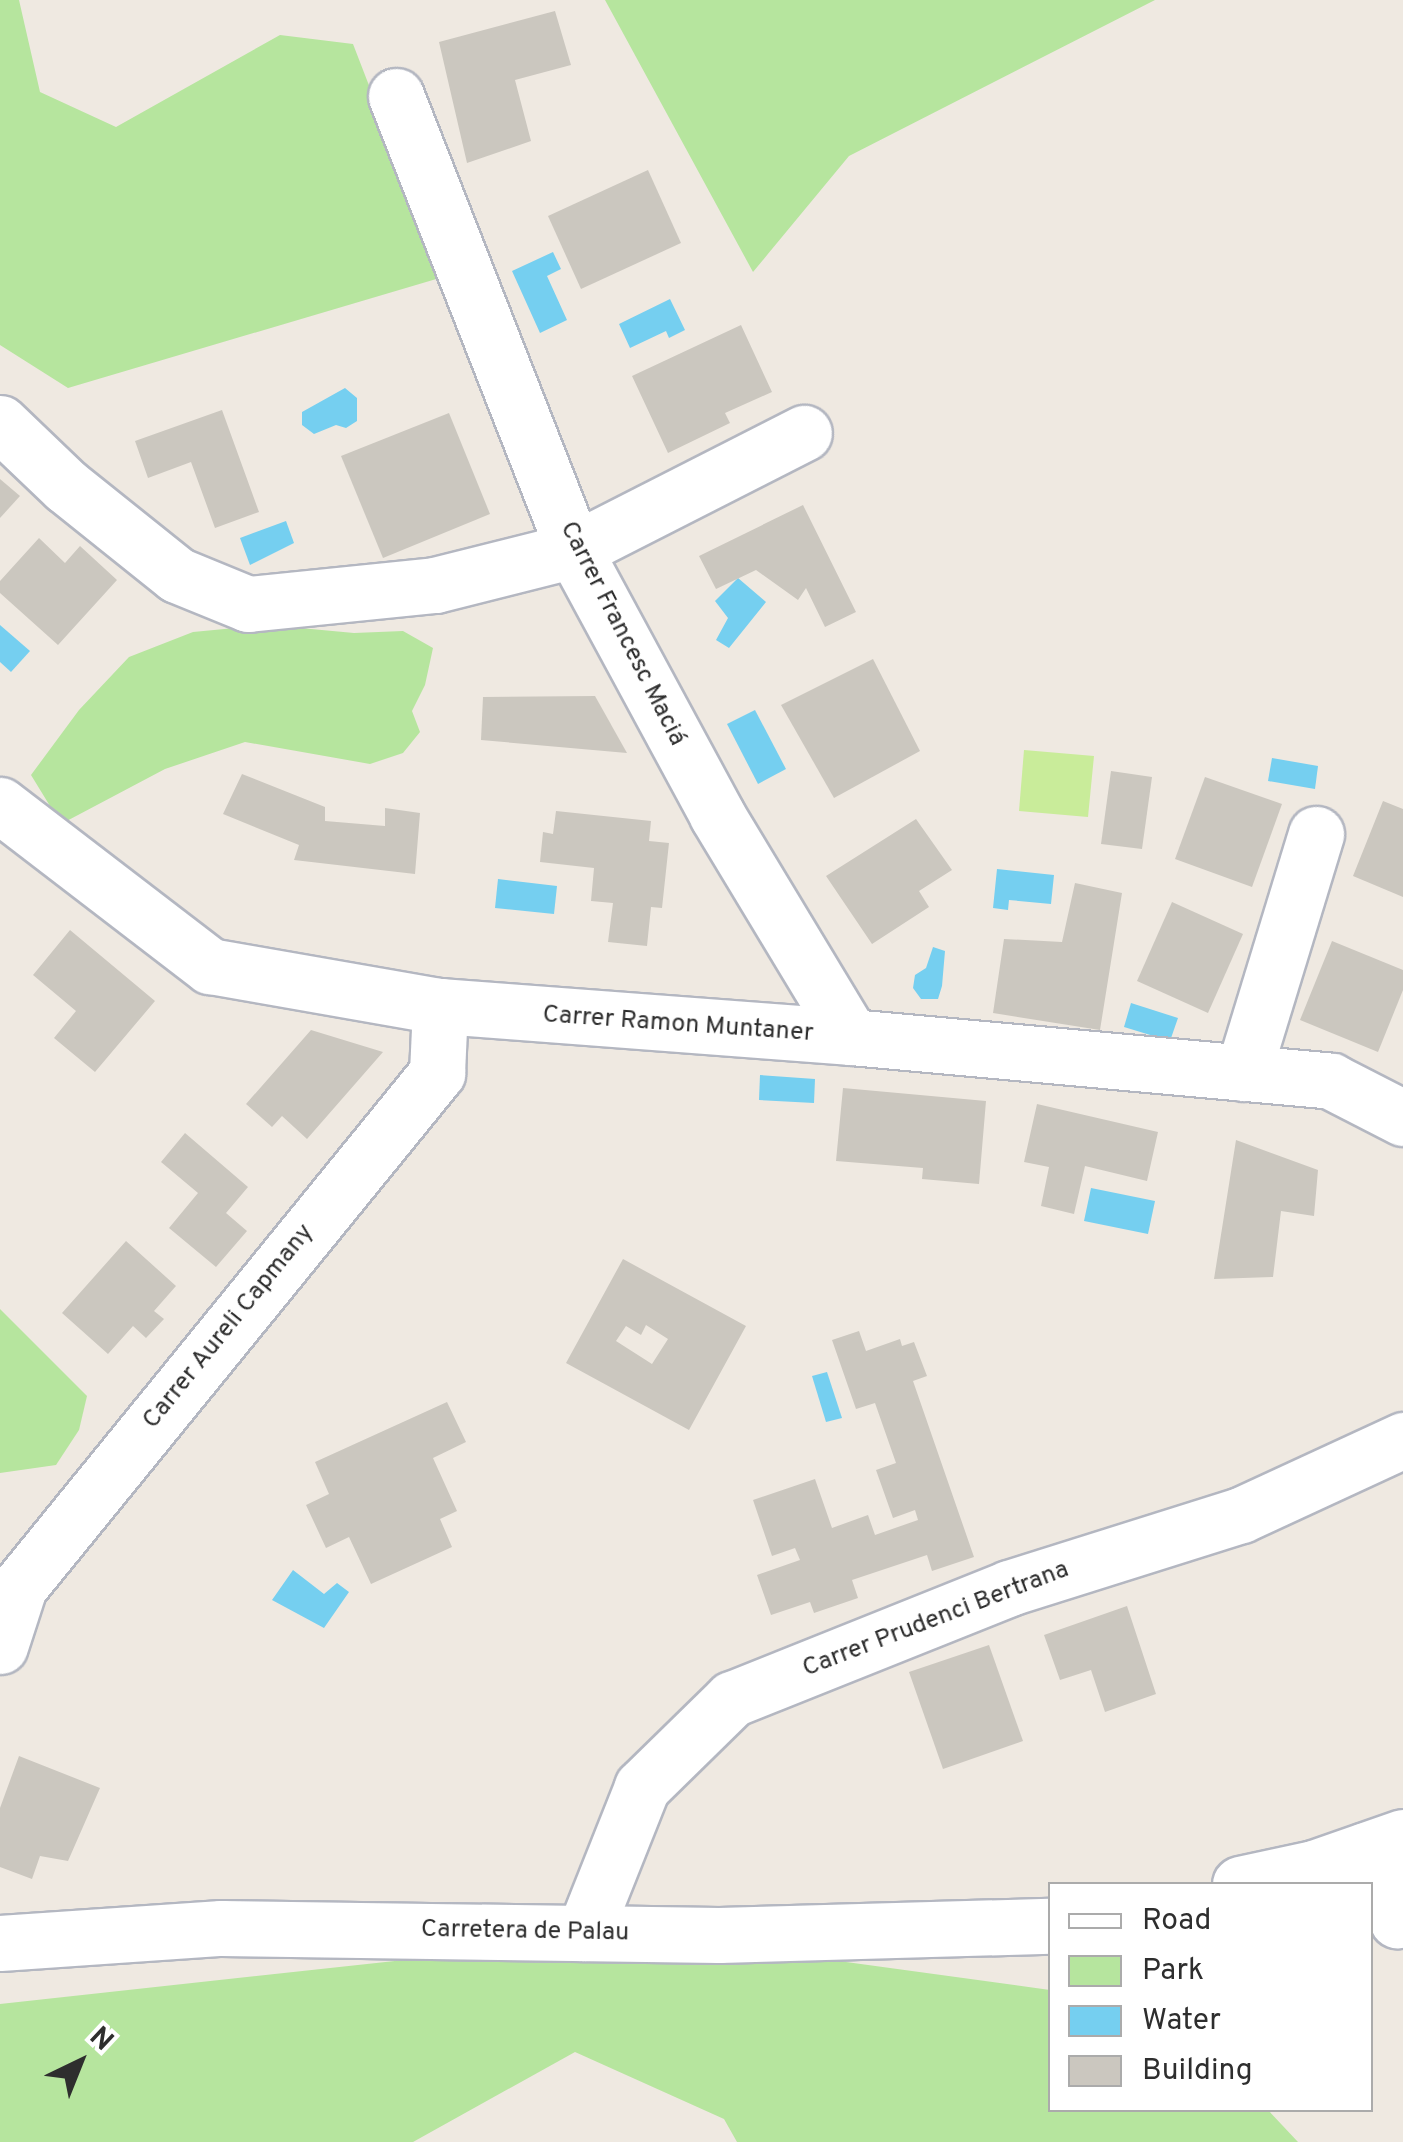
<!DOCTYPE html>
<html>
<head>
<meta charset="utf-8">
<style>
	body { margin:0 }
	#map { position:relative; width:1403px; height:2142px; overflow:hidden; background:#efe9e1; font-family:Overpass,sans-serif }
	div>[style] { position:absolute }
	.green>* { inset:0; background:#b6e59e }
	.pitch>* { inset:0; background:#c9ec9a }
	.water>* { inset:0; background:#75cff0 }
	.building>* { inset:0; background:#cbc7bf }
	.roads { filter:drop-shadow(2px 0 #b4b7c1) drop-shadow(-2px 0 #b4b7c1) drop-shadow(0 2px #b4b7c1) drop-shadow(0 -2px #b4b7c1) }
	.minor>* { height:55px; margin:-27.5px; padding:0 27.5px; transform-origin:27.5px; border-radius:27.5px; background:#fff }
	span { translate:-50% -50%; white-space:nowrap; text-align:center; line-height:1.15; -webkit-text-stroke:9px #fff; paint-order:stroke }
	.street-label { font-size:25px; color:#2e2e2e }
	.legend { position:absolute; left:1048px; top:1882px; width:325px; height:230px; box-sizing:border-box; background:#fff; border:2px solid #ababab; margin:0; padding:12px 18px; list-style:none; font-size:30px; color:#2e2e2e }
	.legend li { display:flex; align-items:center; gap:20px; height:50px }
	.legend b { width:50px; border:2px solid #ababab }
	.north { position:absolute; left:30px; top:2012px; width:100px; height:100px; -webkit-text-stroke:8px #fff; paint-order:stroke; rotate:43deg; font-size:28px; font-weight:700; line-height:40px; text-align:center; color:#2e2e2e }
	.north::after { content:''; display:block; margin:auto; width:35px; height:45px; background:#2e2e2e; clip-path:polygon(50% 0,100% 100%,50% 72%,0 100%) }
</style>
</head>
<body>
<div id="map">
	<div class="green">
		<div style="clip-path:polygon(0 0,19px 0,40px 92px,116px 127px,280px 35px,353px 44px,443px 277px,68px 388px,0 345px)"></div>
		<div style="clip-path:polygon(605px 0,1155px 0,849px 156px,753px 272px)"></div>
		<div style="clip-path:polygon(268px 625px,354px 633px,403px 631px,433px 648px,425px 685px,412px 711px,420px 732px,403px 753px,370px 764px,245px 742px,165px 769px,61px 824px,31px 775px,79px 710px,129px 657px,193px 632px)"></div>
		<div style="clip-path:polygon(0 1309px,87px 1396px,79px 1430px,56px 1465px,0 1473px)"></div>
		<div style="clip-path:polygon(642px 1934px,1050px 1990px,1050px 2110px,1268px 2110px,1298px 2142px,737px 2142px,724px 2119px,575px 2052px,413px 2142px,0 2142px,0 2004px)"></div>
	</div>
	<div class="pitch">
		<div style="clip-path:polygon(1024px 750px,1094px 756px,1088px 817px,1019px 811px)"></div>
	</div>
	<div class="water">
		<div style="clip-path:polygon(553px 252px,561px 269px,547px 276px,567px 320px,540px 333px,512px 271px)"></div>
		<div style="clip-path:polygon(670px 299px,685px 330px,669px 338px,666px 331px,630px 348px,619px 324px)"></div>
		<div style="clip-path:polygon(345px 388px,357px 398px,357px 421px,346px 428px,336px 425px,314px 434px,302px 425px,302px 412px)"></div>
		<div style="clip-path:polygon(286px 521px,294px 543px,250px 565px,240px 538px)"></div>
		<div style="clip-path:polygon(738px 578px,766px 602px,729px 648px,716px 640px,728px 618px,715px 601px)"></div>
		<div style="clip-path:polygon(0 625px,30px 651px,11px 672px,0 662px)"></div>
		<div style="clip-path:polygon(755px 710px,786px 769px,758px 784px,727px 724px)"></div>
		<div style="clip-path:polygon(1272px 758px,1318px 766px,1315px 789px,1268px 781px)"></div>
		<div style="clip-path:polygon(997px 869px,1054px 875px,1051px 904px,1009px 900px,1008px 910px,993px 908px)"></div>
		<div style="clip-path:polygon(498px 879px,557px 886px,554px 914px,495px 908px)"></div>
		<div style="clip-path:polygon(933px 947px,945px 951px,942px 986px,938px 999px,921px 999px,913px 988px,915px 975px,926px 968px)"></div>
		<div style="clip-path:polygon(1131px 1003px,1178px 1018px,1170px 1041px,1124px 1027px)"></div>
		<div style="clip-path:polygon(760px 1075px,815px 1079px,814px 1103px,759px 1100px)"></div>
		<div style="clip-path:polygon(1091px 1188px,1155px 1201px,1148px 1234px,1084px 1221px)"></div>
		<div style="clip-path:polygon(827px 1372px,842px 1418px,826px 1422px,812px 1376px)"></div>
		<div style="clip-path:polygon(293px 1570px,324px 1594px,337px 1583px,349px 1592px,324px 1628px,272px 1600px)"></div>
	</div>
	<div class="building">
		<div style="clip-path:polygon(555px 11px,571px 65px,515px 80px,531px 141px,467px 163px,439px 42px)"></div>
		<div style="clip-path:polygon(648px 170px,681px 243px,581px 289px,548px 216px)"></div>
		<div style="clip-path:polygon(741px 325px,772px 392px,725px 413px,730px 423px,668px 453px,632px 376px)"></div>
		<div style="clip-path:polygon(222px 410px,259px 512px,215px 528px,191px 462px,148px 478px,135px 441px)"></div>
		<div style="clip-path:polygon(449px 413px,490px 514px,383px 558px,341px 456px)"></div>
		<div style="clip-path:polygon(0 479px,20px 496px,0 518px)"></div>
		<div style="clip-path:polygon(803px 505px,856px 612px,825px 627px,806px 588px,798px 600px,756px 570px,716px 589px,699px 556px)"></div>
		<div style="clip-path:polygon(39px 538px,65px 563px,80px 546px,117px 580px,58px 645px,0 593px,0 581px)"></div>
		<div style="clip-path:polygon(873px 659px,920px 751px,834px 798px,781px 705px)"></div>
		<div style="clip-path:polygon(595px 696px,627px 753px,481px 740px,483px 697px)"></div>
		<div style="clip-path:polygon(1111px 771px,1152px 777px,1142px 849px,1101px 844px)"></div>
		<div style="clip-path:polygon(242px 774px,325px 807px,325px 821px,385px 826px,385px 808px,420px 813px,415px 874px,294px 860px,299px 845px,223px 814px)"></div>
		<div style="clip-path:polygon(1205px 777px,1282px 804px,1252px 887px,1175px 859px)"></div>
		<div style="clip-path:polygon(1383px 801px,1403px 809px,1403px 897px,1353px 876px)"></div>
		<div style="clip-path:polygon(556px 811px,651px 821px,649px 841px,669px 843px,662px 908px,651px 907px,647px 946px,608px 942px,613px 903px,591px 901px,594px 868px,540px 862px,543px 832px,553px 834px)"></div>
		<div style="clip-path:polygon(916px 819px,952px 870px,919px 891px,929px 907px,872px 944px,826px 876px)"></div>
		<div style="clip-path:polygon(1075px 883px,1122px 893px,1100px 1030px,993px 1013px,1004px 939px,1062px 942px)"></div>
		<div style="clip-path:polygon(1172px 902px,1243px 934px,1208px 1013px,1137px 981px)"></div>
		<div style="clip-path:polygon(70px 930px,155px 1001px,95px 1072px,54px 1038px,76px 1011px,33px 975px)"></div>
		<div style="clip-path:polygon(1332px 941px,1403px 970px,1403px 990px,1378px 1052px,1300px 1020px)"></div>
		<div style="clip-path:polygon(311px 1030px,383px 1052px,307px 1139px,282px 1116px,272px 1127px,246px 1104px)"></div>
		<div style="clip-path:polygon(843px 1088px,986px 1101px,979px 1184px,922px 1179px,923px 1168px,836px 1161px)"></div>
		<div style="clip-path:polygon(1037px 1104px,1158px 1132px,1147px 1181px,1085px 1166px,1074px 1214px,1041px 1206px,1049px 1167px,1024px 1162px)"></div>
		<div style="clip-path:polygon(185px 1133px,248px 1187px,226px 1213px,247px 1231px,216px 1267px,169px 1228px,198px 1193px,161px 1162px)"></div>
		<div style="clip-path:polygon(1236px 1140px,1318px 1170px,1314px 1216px,1281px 1211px,1273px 1277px,1214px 1279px)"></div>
		<div style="clip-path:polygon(126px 1241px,176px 1286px,154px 1311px,164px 1319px,146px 1338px,133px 1326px,108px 1354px,62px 1313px)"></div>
		<div style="clip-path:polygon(evenodd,623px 1259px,746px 1326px,689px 1430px,566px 1363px,623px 1259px,646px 1325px,668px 1339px,652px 1364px,616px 1341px,626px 1326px,641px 1335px,646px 1325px)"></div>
		<div style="clip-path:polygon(859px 1331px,866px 1351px,900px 1339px,902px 1346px,914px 1342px,927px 1376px,913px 1381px,974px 1557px,932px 1571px,927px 1555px,852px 1580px,858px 1598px,814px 1613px,810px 1602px,771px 1615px,757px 1575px,800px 1560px,795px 1548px,772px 1556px,753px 1500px,815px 1479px,832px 1528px,868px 1515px,875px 1535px,918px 1520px,915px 1510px,893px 1518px,876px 1470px,896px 1463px,875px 1403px,856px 1409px,832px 1340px)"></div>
		<div style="clip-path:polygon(447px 1402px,466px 1442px,433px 1458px,457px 1511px,440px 1519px,452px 1547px,371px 1584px,349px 1537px,326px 1548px,306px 1505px,329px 1494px,315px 1462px)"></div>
		<div style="clip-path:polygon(1127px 1606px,1156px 1694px,1105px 1712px,1091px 1670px,1060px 1680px,1044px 1635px)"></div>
		<div style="clip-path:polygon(989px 1645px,1023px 1741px,943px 1769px,909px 1672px)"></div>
		<div style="clip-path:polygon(19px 1756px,100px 1788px,68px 1861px,40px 1856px,32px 1879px,0 1867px,0 1808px)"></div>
	</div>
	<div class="roads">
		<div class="minor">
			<div style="left:396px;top:96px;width:488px;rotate:68.6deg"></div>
			<div style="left:574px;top:550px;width:301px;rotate:61.6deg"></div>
			<div style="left:717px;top:815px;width:259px;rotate:58.9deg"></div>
			<div style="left:0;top:423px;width:91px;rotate:43.7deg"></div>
			<div style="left:66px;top:486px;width:142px;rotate:38.7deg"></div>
			<div style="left:177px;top:575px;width:77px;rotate:22.2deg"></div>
			<div style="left:248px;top:604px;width:188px;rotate:-5.8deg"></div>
			<div style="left:435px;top:585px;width:143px;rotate:-14.1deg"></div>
			<div style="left:574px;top:550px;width:258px;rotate:-27deg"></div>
			<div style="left:0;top:805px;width:265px;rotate:37.5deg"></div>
			<div style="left:210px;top:966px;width:233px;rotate:9.9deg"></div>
			<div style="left:440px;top:1006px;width:412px;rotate:4.3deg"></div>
			<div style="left:851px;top:1037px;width:482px;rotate:5.2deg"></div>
			<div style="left:1331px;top:1081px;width:81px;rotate:27.2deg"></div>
			<div style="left:1243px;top:1073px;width:250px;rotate:-73deg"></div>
			<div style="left:0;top:1646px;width:62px;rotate:-72.1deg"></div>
			<div style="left:19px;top:1587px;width:663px;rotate:-50.88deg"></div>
			<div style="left:437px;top:1073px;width:67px;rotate:-87.4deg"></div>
			<div style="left:1366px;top:1850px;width:77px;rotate:66.1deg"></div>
			<div style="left:1240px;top:1884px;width:76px;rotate:-12.2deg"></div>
			<div style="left:1314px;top:1868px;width:94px;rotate:-19.2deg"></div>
			<div style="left:584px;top:1933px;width:157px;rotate:-68.3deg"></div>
			<div style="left:642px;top:1787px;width:126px;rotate:-44.4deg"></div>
			<div style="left:732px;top:1699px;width:298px;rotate:-21.8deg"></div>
			<div style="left:1009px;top:1588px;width:243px;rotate:-17.5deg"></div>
			<div style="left:1241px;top:1515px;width:179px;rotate:-24.8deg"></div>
			<div style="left:0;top:1943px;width:222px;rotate:-3.9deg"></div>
			<div style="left:221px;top:1928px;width:498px;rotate:0.8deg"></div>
			<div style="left:719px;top:1935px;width:331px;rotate:-1.6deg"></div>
		</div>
	</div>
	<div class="street-label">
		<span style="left:622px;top:634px;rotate:63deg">Carrer Francesc Maciá</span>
		<span style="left:678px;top:1025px;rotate:4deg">Carrer Ramon Muntaner</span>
		<span style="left:229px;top:1327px;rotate:-51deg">Carrer Aureli Capmany</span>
		<span style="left:936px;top:1620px;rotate:-21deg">Carrer Prudenci Bertrana</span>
		<span style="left:525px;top:1932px;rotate:1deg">Carretera de Palau</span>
	</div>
	<ul class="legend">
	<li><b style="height:12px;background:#fff"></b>Road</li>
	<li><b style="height:28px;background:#b6e59e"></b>Park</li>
	<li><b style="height:28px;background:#75cff0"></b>Water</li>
	<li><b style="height:28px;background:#cbc7bf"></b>Building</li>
	</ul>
	<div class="north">N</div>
</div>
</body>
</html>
